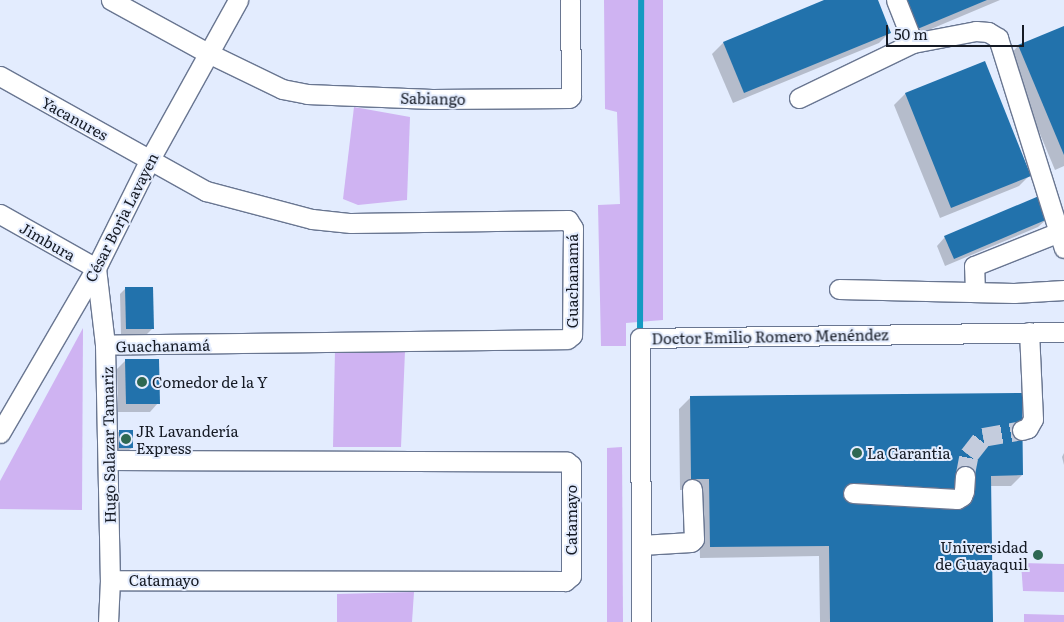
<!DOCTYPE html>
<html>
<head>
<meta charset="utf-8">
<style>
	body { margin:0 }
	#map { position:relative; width:1064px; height:622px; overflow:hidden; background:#e3ecfe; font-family:Literata,serif }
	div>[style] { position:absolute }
	.green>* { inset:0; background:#cfb3f2 }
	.shadow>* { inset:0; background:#0003 }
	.stream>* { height:5.5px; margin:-2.75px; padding:0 2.75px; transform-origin:2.75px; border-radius:2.75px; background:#159ac2 }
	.building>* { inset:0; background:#2272ac }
	.minor-tunnel>* { height:19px; margin-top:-9.5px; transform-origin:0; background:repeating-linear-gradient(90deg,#c4ccdd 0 19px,transparent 0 28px) }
	.roads { filter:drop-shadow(1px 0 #697691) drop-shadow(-1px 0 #697691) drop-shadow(0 1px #697691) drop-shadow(0 -1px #697691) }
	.minor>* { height:19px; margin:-9.5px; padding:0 9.5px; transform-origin:9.5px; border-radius:9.5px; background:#fff }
	.dots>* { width:14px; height:14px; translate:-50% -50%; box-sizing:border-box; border:2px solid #e3ecfe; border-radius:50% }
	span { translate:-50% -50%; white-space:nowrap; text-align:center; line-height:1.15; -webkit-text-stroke:4px #e3ecfe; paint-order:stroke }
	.street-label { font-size:15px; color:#151a24 }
	.poi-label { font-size:15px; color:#151a24 }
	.left { translate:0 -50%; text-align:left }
	.right { translate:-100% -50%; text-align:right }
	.scale { position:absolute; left:886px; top:25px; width:138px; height:22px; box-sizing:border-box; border:2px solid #151a24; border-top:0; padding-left:6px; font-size:15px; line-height:18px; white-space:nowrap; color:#151a24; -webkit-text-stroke:4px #e3ecfe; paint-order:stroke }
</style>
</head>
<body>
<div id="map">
	<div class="green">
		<div style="clip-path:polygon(604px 0,663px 0,663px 320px,626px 323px,626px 346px,601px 346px,598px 205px,620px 204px,617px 112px,605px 109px)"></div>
		<div style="clip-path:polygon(354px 107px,410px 117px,407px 200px,358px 205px,343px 199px)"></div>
		<div style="clip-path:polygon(83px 328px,82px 510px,0 509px,0 481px)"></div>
		<div style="clip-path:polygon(335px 350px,405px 351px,401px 447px,333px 447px)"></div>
		<div style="clip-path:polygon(622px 447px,623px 622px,607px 622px,607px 448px)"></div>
		<div style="clip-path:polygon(1021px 563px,1064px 564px,1064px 592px,1023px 591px)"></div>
		<div style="clip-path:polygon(414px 592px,412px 622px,337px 622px,337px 594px)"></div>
		<div style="clip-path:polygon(1024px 614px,1064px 615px,1064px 622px,1024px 622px)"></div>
	</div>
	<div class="shadow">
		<div style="clip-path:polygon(828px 0,876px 0,890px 32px,879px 43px,733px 103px,712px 54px,723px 43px)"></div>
		<div style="clip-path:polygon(888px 0,1000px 0,905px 40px)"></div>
		<div style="clip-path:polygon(1064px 27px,1064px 166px,1055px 170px,1008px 57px,1018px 46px)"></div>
		<div style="clip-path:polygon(984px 62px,1030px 175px,1019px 186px,940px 218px,894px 105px,905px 94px)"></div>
		<div style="clip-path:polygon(1047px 219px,1038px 227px,945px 266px,937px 246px,945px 237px)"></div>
		<div style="clip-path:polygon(126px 288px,152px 329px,147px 334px,121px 334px,120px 294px)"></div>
		<div style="clip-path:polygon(126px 360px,158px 403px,150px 412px,118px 412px,117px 369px)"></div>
		<div style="clip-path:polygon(690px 398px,1022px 475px,1011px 486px,990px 486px,992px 622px,820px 622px,819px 556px,700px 558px,698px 490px,680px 490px,679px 409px)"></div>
		<div style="clip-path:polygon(120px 431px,132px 448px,129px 450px,117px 450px,117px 433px)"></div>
		<div style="clip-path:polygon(1064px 453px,1064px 465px,1062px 457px)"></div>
	</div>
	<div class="stream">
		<div style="left:640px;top:336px;width:336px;rotate:-89.8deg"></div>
	</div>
	<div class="building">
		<div style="clip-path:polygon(824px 0,878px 0,891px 33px,744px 93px,723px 42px)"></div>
		<div style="clip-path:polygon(903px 0,987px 0,915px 30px)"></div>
		<div style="clip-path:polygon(1064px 26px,1064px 155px,1018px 45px)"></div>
		<div style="clip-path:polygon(985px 61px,1031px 176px,951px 208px,905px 93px)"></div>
		<div style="clip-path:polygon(1039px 196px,1048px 219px,954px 259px,944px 236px)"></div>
		<div style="clip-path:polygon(125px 287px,153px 287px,154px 329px,126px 329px)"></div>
		<div style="clip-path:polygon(125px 359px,159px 359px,160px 404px,126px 404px)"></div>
		<div style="clip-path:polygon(1022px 393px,1023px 475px,991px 476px,993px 622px,830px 622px,829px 546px,710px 547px,709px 479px,691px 479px,690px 396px)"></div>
		<div style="clip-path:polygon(119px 430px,133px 430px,133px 448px,119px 448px)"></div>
	</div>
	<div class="minor-tunnel">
		<div style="left:965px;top:476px;width:21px;rotate:-79deg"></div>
		<div style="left:969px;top:455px;width:23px;rotate:-52deg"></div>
		<div style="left:983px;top:437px;width:40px;rotate:-10deg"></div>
	</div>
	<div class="roads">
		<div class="minor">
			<div style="left:111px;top:0;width:111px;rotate:28.7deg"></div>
			<div style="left:208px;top:53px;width:82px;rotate:25.9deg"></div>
			<div style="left:282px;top:89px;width:25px;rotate:11deg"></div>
			<div style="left:307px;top:94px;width:125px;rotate:2.3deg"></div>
			<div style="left:432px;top:99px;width:137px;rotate:-0.4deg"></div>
			<div style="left:569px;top:98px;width:3px;rotate:-45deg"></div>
			<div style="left:571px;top:96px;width:96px;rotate:-90.6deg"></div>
			<div style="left:896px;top:0;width:46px;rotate:68.4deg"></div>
			<div style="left:913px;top:43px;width:64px;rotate:-10.8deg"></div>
			<div style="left:976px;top:31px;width:12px;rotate:5deg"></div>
			<div style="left:988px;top:32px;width:12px;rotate:31deg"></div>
			<div style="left:998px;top:38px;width:220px;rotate:72.6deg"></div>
			<div style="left:0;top:76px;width:236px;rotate:29.2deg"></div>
			<div style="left:206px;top:191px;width:110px;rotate:14.8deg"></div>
			<div style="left:312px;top:219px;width:39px;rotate:6deg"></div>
			<div style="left:351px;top:223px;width:217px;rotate:-0.8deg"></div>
			<div style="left:568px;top:220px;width:9px;rotate:58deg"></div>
			<div style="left:573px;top:228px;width:107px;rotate:90.5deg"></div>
			<div style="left:572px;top:335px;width:6px;rotate:141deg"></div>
			<div style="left:567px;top:339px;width:462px;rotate:179.3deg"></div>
			<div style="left:799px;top:98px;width:127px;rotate:-25.8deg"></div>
			<div style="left:0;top:214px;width:110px;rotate:29.4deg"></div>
			<div style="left:96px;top:268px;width:78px;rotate:83.3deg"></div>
			<div style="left:105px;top:345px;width:235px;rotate:88.8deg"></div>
			<div style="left:110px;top:580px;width:42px;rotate:92.7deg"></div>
			<div style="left:839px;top:289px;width:175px;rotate:1.3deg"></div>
			<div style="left:1014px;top:293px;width:50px;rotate:-3.4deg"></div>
			<div style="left:975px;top:292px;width:26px;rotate:-92deg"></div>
			<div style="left:974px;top:266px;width:92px;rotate:-21.8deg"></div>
			<div style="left:1022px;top:430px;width:6px;rotate:-18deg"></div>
			<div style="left:1028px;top:428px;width:10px;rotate:-61deg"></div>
			<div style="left:1033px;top:419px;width:87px;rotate:-92.6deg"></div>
			<div style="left:0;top:433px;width:191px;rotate:-59.8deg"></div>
			<div style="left:96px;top:268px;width:122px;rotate:-63.6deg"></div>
			<div style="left:150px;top:159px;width:182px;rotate:-61deg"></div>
			<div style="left:108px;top:460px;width:459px;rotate:0.2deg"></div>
			<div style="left:567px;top:462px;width:5px;rotate:37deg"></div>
			<div style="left:571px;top:465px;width:111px;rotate:90deg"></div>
			<div style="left:571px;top:576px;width:8px;rotate:140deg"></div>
			<div style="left:565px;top:581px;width:455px;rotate:-179.9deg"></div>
			<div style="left:853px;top:493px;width:104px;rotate:3.3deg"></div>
			<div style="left:957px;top:499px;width:6px;rotate:-31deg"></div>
			<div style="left:962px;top:496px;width:5px;rotate:-68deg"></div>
			<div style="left:964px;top:491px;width:15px;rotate:-86deg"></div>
			<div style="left:641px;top:545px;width:50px;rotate:-3.4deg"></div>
			<div style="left:691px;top:542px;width:4px;rotate:-45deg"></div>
			<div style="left:694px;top:539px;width:50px;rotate:-92.3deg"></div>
			<div style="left:641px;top:622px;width:284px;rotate:-90.2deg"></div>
			<div style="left:640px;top:338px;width:424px;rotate:-0.8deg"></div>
		</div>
	</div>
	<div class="dots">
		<div style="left:142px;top:382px;background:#2e6852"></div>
		<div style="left:126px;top:439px;background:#2e6852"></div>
		<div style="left:857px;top:453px;background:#2e6852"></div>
		<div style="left:1038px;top:555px;background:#2e6852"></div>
	</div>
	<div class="street-label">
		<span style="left:433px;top:98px;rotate:1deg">Sabiango</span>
		<span style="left:75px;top:118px;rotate:29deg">Yacanures</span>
		<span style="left:121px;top:217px;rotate:-63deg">César Borja Lavayen</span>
		<span style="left:48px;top:241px;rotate:30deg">Jimbura</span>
		<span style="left:572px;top:281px;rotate:-90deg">Guachanamá</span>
		<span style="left:770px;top:336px;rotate:-1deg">Doctor Emilio Romero Menéndez</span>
		<span style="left:163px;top:345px;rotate:-1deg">Guachanamá</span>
		<span style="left:108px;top:445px;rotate:-91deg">Hugo Salazar Tamariz</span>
		<span style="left:571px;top:520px;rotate:-90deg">Catamayo</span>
		<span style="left:164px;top:580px">Catamayo</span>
	</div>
	<div class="poi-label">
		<span class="left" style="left:152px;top:382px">Comedor de la Y</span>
		<span class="left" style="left:136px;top:439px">JR Lavandería<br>Express</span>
		<span class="left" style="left:867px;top:453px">La Garantia</span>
		<span class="right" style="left:1028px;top:555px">Universidad<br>de Guayaquil</span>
	</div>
	<div class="scale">50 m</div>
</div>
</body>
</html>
